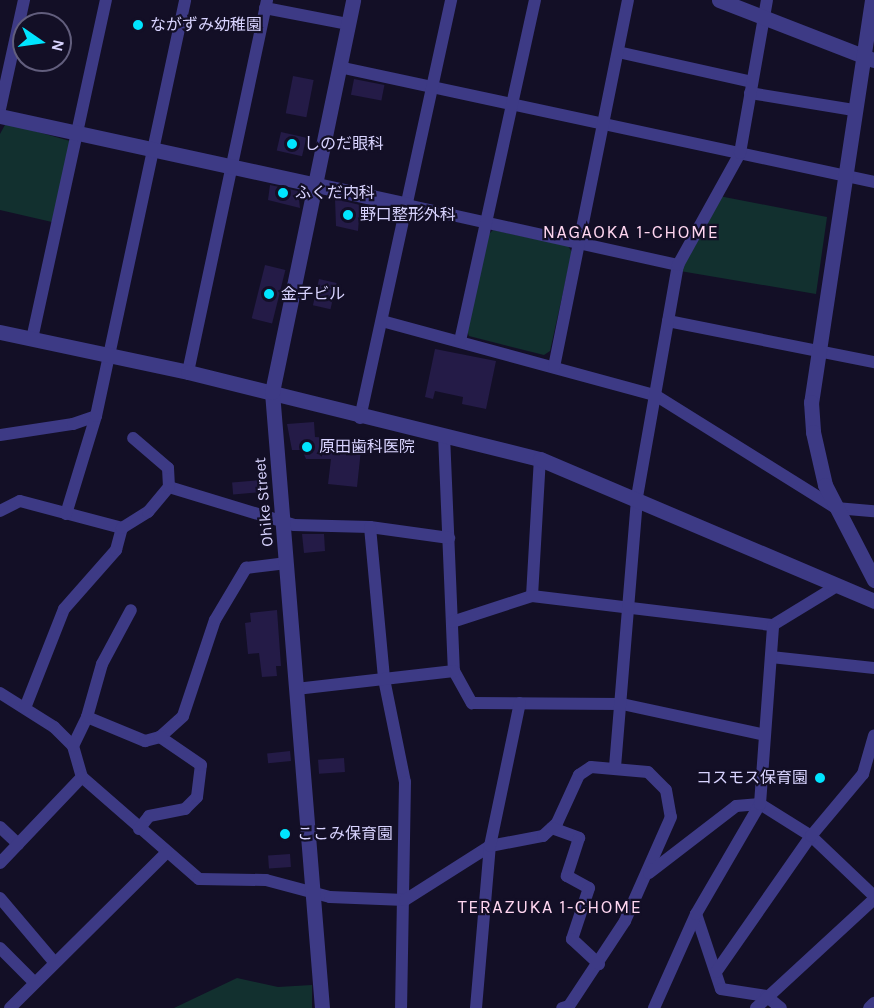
<!DOCTYPE html>
<meta charset="utf-8">
<style>
body{margin:0}
#map{position:relative;width:874px;height:1008px;overflow:hidden;background:#130f26;font-family:Karla,"Noto Sans JP",sans-serif}
div>[style]{position:absolute}
[style*='--x']{left:calc(var(--x)*1px);top:calc(var(--y)*1px);width:calc(var(--w)*1px);rotate:calc(var(--a)*1deg)}
.green>*{inset:0;background:#12302f}
.building>*{inset:0;background:#241b47;transform-origin:0 0}
.minor>*{height:12px;margin:-6px;padding:0 6px;transform-origin:6px;border-radius:6px;background:#3d3a85}
.tertiary>*{height:15px;margin:-7.5px;padding:0 7.5px;transform-origin:7.5px;border-radius:7.5px;background:#3d3a85}
.dots>*{width:16px;height:16px;translate:-50% -50%;box-sizing:border-box;border:3px solid #130f26;border-radius:50%}
span{translate:-50% -50%;white-space:nowrap;text-align:center;line-height:1.15;-webkit-text-stroke:4.5px #130f26;paint-order:stroke}
.poi-label{font-size:16px;color:#d9d4ff}
.left{translate:0 -50%;text-align:left}
.right{translate:-100% -50%;text-align:right}
.street-label{font-size:16px;color:#d9d4ff}
.neighbourhood-label{font-size:18px;color:#ffd6f0;letter-spacing:1.5px}
.north{position:absolute;left:12px;top:12px;width:60px;height:60px;box-sizing:border-box;background:#130f26;border:2px solid #625e7d;border-radius:50%;rotate:103deg;font-size:16px;font-weight:700;line-height:24px;text-align:center;color:#d9d4ff}
.north::after{content:'';display:block;margin:auto;width:21px;height:27px;background:#00e5ff;clip-path:polygon(50% 0,100% 100%,50% 72%,0 100%)}
</style>
<div id="map">
<div class="green">
<div style="clip-path:polygon(6px 123px,70px 141px,52px 222px,0 210px,0 134px)"></div>
<div style="clip-path:polygon(719px 196px,827px 217px,816px 294px,680px 271px)"></div>
<div style="clip-path:polygon(493px 230px,568px 246px,572px 252px,550px 351px,544px 355px,469px 336px,466px 328px,487px 236px)"></div>
<div style="clip-path:polygon(237px 978px,278px 987px,312px 985px,312px 1008px,174px 1008px)"></div>
</div>
<div class="building">
<div style="left:293px;top:76px;width:21px;height:38px;rotate:11deg"></div>
<div style="left:354px;top:79px;width:31px;height:16px;rotate:11deg"></div>
<div style="left:281px;top:132px;width:26px;height:19px;rotate:13deg"></div>
<div style="clip-path:polygon(270px 185px,298px 191px,300px 208px,268px 200px)"></div>
<div style="clip-path:polygon(335px 199px,360px 205px,358px 231px,336px 226px)"></div>
<div style="left:265px;top:265px;width:21px;height:55px;rotate:14deg"></div>
<div style="left:319px;top:279px;width:18px;height:27px;rotate:13deg"></div>
<div style="clip-path:polygon(435px 349px,496px 361px,486px 409px,462px 404px,463px 397px,435px 391px,433px 399px,425px 397px)"></div>
<div style="clip-path:polygon(314px 422px,315px 437px,362px 440px,357px 487px,328px 484px,331px 459px,306px 459px,302px 450px,292px 450px,287px 424px)"></div>
<div style="left:261px;top:480px;width:12px;height:29px;rotate:85deg"></div>
<div style="clip-path:polygon(302px 534px,324px 534px,325px 551px,304px 553px)"></div>
<div style="clip-path:polygon(277px 610px,281px 666px,276px 666px,277px 676px,262px 677px,259px 653px,248px 654px,245px 623px,251px 622px,250px 613px)"></div>
<div style="left:290px;top:751px;width:10px;height:23px;rotate:84deg"></div>
<div style="left:344px;top:758px;width:14px;height:26px;rotate:86deg"></div>
<div style="left:290px;top:854px;width:13px;height:22px;rotate:86deg"></div>
</div>
<div class="minor">
<div style="--x:265;--y:8;--w:85;--a:10.9"></div>
<div style="--x:618;--y:52;--w:137;--a:12.6"></div>
<div style="--x:339;--y:67;--w:547;--a:12.13"></div>
<div style="--x:750;--y:93;--w:105;--a:9.3"></div>
<div style="--x:0;--y:109;--w:112;--a:-77.6"></div>
<div style="--x:407;--y:205;--w:278;--a:12.5"></div>
<div style="--x:382;--y:321;--w:283;--a:15.2"></div>
<div style="--x:655;--y:395;--w:213;--a:32"></div>
<div style="--x:836;--y:508;--w:38;--a:5"></div>
<div style="--x:668;--y:321;--w:210;--a:11.3"></div>
<div style="--x:32;--y:339;--w:347;--a:-77.7"></div>
<div style="--x:460;--y:341;--w:349;--a:-77.6"></div>
<div style="--x:554;--y:367;--w:374;--a:-78.6"></div>
<div style="--x:188;--y:372;--w:380;--a:-78"></div>
<div style="--x:360;--y:418;--w:428;--a:-77.7"></div>
<div style="--x:0;--y:435;--w:74;--a:-8.6"></div>
<div style="--x:73;--y:424;--w:24;--a:-19"></div>
<div style="--x:444;--y:435;--w:236;--a:87.6"></div>
<div style="--x:454;--y:671;--w:37;--a:61"></div>
<div style="--x:472;--y:703;--w:150;--a:0.4"></div>
<div style="--x:622;--y:704;--w:146;--a:12.2"></div>
<div style="--x:169;--y:487;--w:131;--a:16.9"></div>
<div style="--x:294;--y:525;--w:76;--a:1.5"></div>
<div style="--x:370;--y:527;--w:80;--a:7.9"></div>
<div style="--x:0;--y:511;--w:22;--a:-27"></div>
<div style="--x:20;--y:501;--w:106;--a:14.8"></div>
<div style="--x:66;--y:514;--w:102;--a:-73"></div>
<div style="--x:96;--y:416;--w:425;--a:-77.9"></div>
<div style="--x:370;--y:527;--w:153;--a:84.7"></div>
<div style="--x:384;--y:679;--w:105;--a:78.5"></div>
<div style="--x:405;--y:782;--w:226;--a:91"></div>
<div style="--x:532;--y:596;--w:137;--a:-86.7"></div>
<div style="--x:452;--y:622;--w:84;--a:-18"></div>
<div style="--x:532;--y:596;--w:243;--a:6.9"></div>
<div style="--x:773;--y:625;--w:75;--a:-31.4"></div>
<div style="--x:771;--y:657;--w:104;--a:6.1"></div>
<div style="--x:296;--y:689;--w:159;--a:-6.5"></div>
<div style="--x:0;--y:693;--w:64;--a:32.2"></div>
<div style="--x:54;--y:727;--w:27;--a:45"></div>
<div style="--x:73;--y:746;--w:32;--a:74"></div>
<div style="--x:82;--y:777;--w:155;--a:41.1"></div>
<div style="--x:199;--y:879;--w:67;--a:0.9"></div>
<div style="--x:266;--y:880;--w:66;--a:14.9"></div>
<div style="--x:330;--y:897;--w:75;--a:2.3"></div>
<div style="--x:405;--y:900;--w:101;--a:-32.4"></div>
<div style="--x:490;--y:846;--w:54;--a:-10.7"></div>
<div style="--x:543;--y:836;--w:19;--a:-43"></div>
<div style="--x:557;--y:823;--w:53;--a:-65.4"></div>
<div style="--x:579;--y:775;--w:14;--a:-34"></div>
<div style="--x:591;--y:767;--w:57;--a:5"></div>
<div style="--x:648;--y:772;--w:25;--a:45"></div>
<div style="--x:666;--y:790;--w:27;--a:80"></div>
<div style="--x:671;--y:817;--w:114;--a:113.9"></div>
<div style="--x:625;--y:921;--w:102;--a:123.4"></div>
<div style="--x:569;--y:1006;--w:7;--a:164"></div>
<div style="--x:25;--y:708;--w:106;--a:-68.5"></div>
<div style="--x:64;--y:609;--w:79;--a:-48.6"></div>
<div style="--x:116;--y:550;--w:23;--a:-75"></div>
<div style="--x:122;--y:528;--w:31;--a:-32"></div>
<div style="--x:148;--y:512;--w:33;--a:-50"></div>
<div style="--x:169;--y:487;--w:19;--a:-93"></div>
<div style="--x:168;--y:468;--w:46;--a:-139.4"></div>
<div style="--x:87;--y:717;--w:63;--a:22.5"></div>
<div style="--x:145;--y:741;--w:16;--a:-15"></div>
<div style="--x:160;--y:737;--w:31;--a:-42"></div>
<div style="--x:183;--y:716;--w:101;--a:-71.6"></div>
<div style="--x:215;--y:620;--w:61;--a:-59.2"></div>
<div style="--x:246;--y:568;--w:41;--a:-7"></div>
<div style="--x:73;--y:746;--w:32;--a:-64"></div>
<div style="--x:87;--y:717;--w:55;--a:-74.2"></div>
<div style="--x:102;--y:664;--w:61;--a:-61.8"></div>
<div style="--x:615;--y:767;--w:271;--a:-85.3"></div>
<div style="--x:637;--y:497;--w:236;--a:-80"></div>
<div style="--x:678;--y:265;--w:128;--a:-61"></div>
<div style="--x:740;--y:153;--w:155;--a:-80"></div>
<div style="--x:0;--y:827;--w:25;--a:43"></div>
<div style="--x:552;--y:828;--w:29;--a:20"></div>
<div style="--x:579;--y:838;--w:40;--a:108"></div>
<div style="--x:567;--y:876;--w:25;--a:29"></div>
<div style="--x:589;--y:888;--w:54;--a:108.4"></div>
<div style="--x:572;--y:939;--w:37;--a:43"></div>
<div style="--x:139;--y:829;--w:16;--a:-52"></div>
<div style="--x:149;--y:816;--w:37;--a:-11"></div>
<div style="--x:185;--y:809;--w:17;--a:-45"></div>
<div style="--x:197;--y:797;--w:32;--a:-83"></div>
<div style="--x:201;--y:765;--w:50;--a:-145.7"></div>
<div style="--x:0;--y:863;--w:119;--a:-46.4"></div>
<div style="--x:649;--y:873;--w:110;--a:-37.6"></div>
<div style="--x:736;--y:806;--w:24;--a:-5"></div>
<div style="--x:760;--y:804;--w:60;--a:32.1"></div>
<div style="--x:811;--y:836;--w:87;--a:43.6"></div>
<div style="--x:0;--y:898;--w:85;--a:49.8"></div>
<div style="--x:696;--y:914;--w:79;--a:71.6"></div>
<div style="--x:721;--y:989;--w:46;--a:8.8"></div>
<div style="--x:766;--y:996;--w:19;--a:39"></div>
<div style="--x:0;--y:948;--w:49;--a:45"></div>
<div style="--x:716;--y:972;--w:166;--a:-55.1"></div>
<div style="--x:811;--y:836;--w:81;--a:-50"></div>
<div style="--x:863;--y:774;--w:40;--a:-74"></div>
<div style="--x:10;--y:1008;--w:220;--a:-44.8"></div>
<div style="--x:476;--y:1008;--w:163;--a:-85.1"></div>
<div style="--x:490;--y:846;--w:146;--a:-78.2"></div>
<div style="--x:654;--y:1008;--w:103;--a:-65.9"></div>
<div style="--x:696;--y:914;--w:127;--a:-59.8"></div>
<div style="--x:760;--y:804;--w:179;--a:-85.8"></div>
<div style="--x:756;--y:1008;--w:161;--a:-42.7"></div>
</div>
<div class="tertiary">
<div style="--x:719;--y:0;--w:166;--a:21.2"></div>
<div style="--x:872;--y:0;--w:407;--a:98.6"></div>
<div style="--x:811;--y:402;--w:30;--a:86"></div>
<div style="--x:813;--y:432;--w:54;--a:77.2"></div>
<div style="--x:825;--y:485;--w:107;--a:62.7"></div>
<div style="--x:0;--y:116;--w:417;--a:12.3"></div>
<div style="--x:0;--y:332;--w:192;--a:12"></div>
<div style="--x:188;--y:372;--w:363;--a:13.9"></div>
<div style="--x:540;--y:459;--w:363;--a:23"></div>
<div style="--x:322;--y:1008;--w:618;--a:-94.64"></div>
<div style="--x:272;--y:392;--w:400;--a:-78.3"></div>
<div style="--x:870;--y:1008;--w:6;--a:-45"></div>
</div>
<div class="dots">
<div style="left:138px;top:25px;background:#00e5ff"></div>
<div style="left:292px;top:144px;background:#00e5ff"></div>
<div style="left:283px;top:193px;background:#00e5ff"></div>
<div style="left:348px;top:215px;background:#00e5ff"></div>
<div style="left:269px;top:294px;background:#00e5ff"></div>
<div style="left:307px;top:447px;background:#00e5ff"></div>
<div style="left:820px;top:778px;background:#00e5ff"></div>
<div style="left:285px;top:834px;background:#00e5ff"></div>
</div>
<div class="poi-label">
<span class="left" style="left:150px;top:25px">ながずみ幼稚園</span>
<span class="left" style="left:304px;top:144px">しのだ眼科</span>
<span class="left" style="left:295px;top:193px">ふくだ内科</span>
<span class="left" style="left:360px;top:215px">野口整形外科</span>
<span class="left" style="left:281px;top:294px">金子ビル</span>
<span class="left" style="left:319px;top:447px">原田歯科医院</span>
<span class="right" style="left:808px;top:778px">コスモス保育園</span>
<span class="left" style="left:297px;top:834px">ここみ保育園</span>
</div>
<div class="street-label">
<span style="left:264px;top:502px;rotate:-95deg">Ohike Street</span>
</div>
<div class="neighbourhood-label">
<span style="left:631px;top:232px">NAGAOKA 1-CHOME</span>
<span style="left:550px;top:907px">TERAZUKA 1-CHOME</span>
</div>
<div class="north">N</div>
</div>
